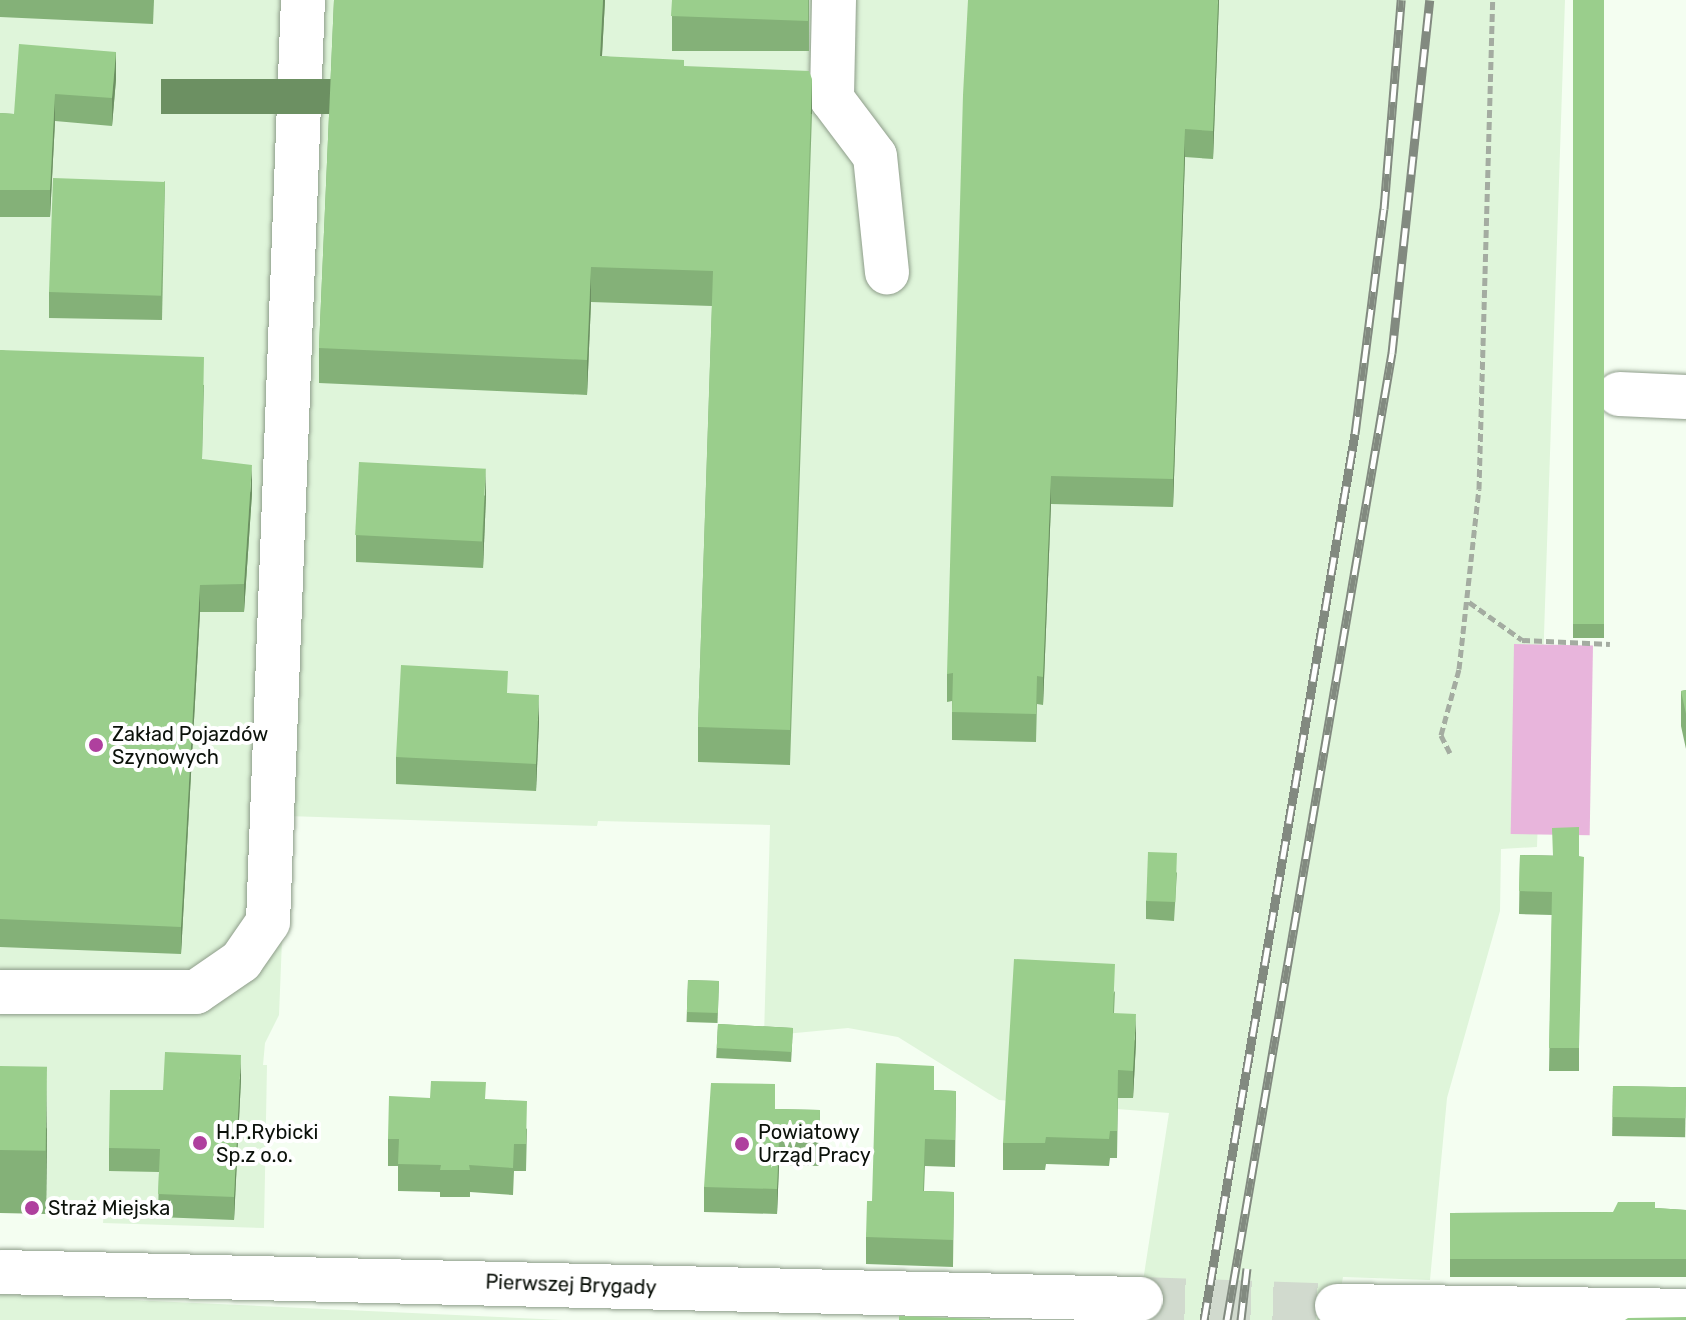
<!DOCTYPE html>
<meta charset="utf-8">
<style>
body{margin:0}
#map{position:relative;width:1686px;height:1320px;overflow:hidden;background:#f4fef1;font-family:Rubik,sans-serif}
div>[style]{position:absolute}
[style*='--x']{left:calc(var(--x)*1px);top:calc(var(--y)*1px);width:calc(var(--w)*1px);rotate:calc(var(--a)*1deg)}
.built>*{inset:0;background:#dff5da}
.green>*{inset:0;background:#e8b5dc;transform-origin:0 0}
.minor-tunnel>*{height:44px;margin-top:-22px;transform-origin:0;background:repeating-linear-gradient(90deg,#d1dace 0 44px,transparent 0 66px)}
.path>*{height:5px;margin-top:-2.5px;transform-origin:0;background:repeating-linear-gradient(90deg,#a4aca1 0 8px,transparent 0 12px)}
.roads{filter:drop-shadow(0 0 2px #8e9d8a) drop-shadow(0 0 2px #8e9d8a)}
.minor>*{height:44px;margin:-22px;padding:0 22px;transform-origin:22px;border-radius:22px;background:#fff}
.rail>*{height:9px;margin-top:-4.5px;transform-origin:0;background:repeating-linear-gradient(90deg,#fff 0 18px,#828a80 0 36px);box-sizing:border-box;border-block:2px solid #828a80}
.wall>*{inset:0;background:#84b178;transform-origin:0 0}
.shaded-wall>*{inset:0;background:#6c9062;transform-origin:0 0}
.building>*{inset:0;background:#9ace8c;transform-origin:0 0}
.dots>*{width:22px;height:22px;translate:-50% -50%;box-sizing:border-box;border:4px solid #fff;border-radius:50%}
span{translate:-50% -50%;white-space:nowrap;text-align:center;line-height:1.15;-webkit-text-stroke:8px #fff;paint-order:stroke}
.poi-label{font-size:20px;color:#0b110a}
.left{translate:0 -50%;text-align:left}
.street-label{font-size:20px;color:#0b110a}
</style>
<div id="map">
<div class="built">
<div style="clip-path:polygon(0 0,1565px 0,1537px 847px,1501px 849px,1500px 911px,1447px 1098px,1430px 1280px,1343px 1277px,1335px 1320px,1137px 1320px,1169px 1113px,999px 1100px,898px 1037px,848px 1028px,764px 1036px,770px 825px,598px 821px,597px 826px,287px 816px,279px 1015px,265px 1043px,263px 1065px,267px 1065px,264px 1228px,103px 1223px,104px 1210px,0 1213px)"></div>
<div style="clip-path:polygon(0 1294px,563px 1320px,0 1320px)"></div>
</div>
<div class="green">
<div style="left:1514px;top:644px;width:79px;height:190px;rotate:1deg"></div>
</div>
<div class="minor-tunnel">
<div style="--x:1141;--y:1299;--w:196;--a:2"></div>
</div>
<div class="path">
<div style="--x:1469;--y:602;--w:65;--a:35.6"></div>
<div style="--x:1522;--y:640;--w:88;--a:2.6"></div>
<div style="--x:1450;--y:753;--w:20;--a:-117"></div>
<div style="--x:1441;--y:735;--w:68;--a:-74.7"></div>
<div style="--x:1459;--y:669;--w:181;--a:-83.7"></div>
<div style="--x:1479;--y:489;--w:489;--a:-88.4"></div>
</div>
<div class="roads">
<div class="minor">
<div style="--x:834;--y:0;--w:99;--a:91.2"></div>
<div style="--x:832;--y:99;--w:71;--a:53"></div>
<div style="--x:875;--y:156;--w:117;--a:84.1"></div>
<div style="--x:1619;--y:394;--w:67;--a:2.6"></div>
<div style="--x:0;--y:992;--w:196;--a:0"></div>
<div style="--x:196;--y:992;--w:55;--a:-34.6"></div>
<div style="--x:241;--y:961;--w:47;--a:-55.3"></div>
<div style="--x:268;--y:922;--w:923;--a:-87.83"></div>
<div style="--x:0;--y:1272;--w:1141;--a:1.36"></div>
<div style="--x:1337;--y:1306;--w:349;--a:0.8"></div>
</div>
</div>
<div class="rail">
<div style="--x:1204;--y:1320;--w:899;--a:-80.33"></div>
<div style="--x:1355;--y:434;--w:227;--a:-82.7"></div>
<div style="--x:1384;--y:209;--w:210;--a:-85.3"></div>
<div style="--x:1227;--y:1320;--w:981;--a:-80.32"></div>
<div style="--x:1392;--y:353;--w:355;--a:-83.9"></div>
<div style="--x:1241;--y:1320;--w:52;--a:-83.4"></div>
</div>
<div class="wall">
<div style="clip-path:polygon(0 0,154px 0,153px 24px,0 17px)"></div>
<div style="clip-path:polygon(334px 0,605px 0,602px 56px,684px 66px,812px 114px,790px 765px,698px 762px,698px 727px,712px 306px,591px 302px,587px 395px,319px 383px,319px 348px)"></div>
<div style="left:672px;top:0;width:137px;height:51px"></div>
<div style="clip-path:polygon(1219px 0,1213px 159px,1185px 157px,1173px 507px,1051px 504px,1043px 705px,1037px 704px,1036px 742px,952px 740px,952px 701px,947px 702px,947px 674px)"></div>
<div style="left:1573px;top:0;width:31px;height:638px"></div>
<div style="clip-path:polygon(116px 52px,116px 79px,112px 126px,55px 121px,50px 217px,0 217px,0 113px,14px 114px)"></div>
<div style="clip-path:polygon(165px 181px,162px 320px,49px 318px,49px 292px)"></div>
<div style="clip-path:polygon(0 350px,204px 385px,202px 459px,252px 493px,244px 612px,200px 612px,181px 954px,0 947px)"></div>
<div style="clip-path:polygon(486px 495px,483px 568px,356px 562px,356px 535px)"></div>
<div style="clip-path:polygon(1686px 690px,1686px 749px,1681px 726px,1681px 691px)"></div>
<div style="clip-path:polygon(508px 693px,539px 722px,536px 791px,396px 784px,396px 757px)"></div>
<div style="clip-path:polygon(1520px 855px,1579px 856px,1579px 1071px,1549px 1071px,1552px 915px,1519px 914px)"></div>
<div style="clip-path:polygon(1177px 872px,1174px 921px,1146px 919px,1146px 901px)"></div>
<div style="left:688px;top:980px;width:31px;height:42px;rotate:2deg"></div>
<div style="clip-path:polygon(1115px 991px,1114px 1013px,1136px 1042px,1133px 1098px,1118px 1098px,1117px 1158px,1110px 1158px,1109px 1166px,1046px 1164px,1045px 1170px,1003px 1170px,1003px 1143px)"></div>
<div style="left:718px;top:1024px;width:75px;height:34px;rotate:3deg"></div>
<div style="clip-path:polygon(0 1066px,47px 1129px,46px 1214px,0 1213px)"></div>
<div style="clip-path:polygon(241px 1079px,234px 1220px,158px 1217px,159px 1172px,109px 1171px,109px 1148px,163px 1090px)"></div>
<div style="left:1613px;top:1086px;width:73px;height:50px;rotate:1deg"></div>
<div style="clip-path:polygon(934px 1090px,956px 1091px,955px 1167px,925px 1166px,924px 1191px,954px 1192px,953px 1267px,866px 1264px,866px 1237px,872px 1201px)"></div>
<div style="clip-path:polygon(486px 1099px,527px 1129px,526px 1171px,514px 1171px,513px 1195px,470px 1192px,470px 1197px,440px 1197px,440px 1192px,398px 1191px,398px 1166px,388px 1166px,388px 1139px)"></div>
<div style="clip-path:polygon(775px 1109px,820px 1110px,819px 1166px,779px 1165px,777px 1214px,704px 1212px,704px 1187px)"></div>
<div style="clip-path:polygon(1655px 1208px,1686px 1210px,1686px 1277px,1450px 1277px,1450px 1213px,1613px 1212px)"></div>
</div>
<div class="shaded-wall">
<div style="clip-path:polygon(603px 0,605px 0,600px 91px,600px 56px)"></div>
<div style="clip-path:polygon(1218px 0,1219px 0,1213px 159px,1213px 131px)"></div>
<div style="clip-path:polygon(116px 52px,116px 79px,112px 126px,112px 98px)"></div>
<div style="left:812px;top:79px;width:35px;height:651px;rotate:90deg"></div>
<div style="clip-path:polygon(55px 94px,55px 121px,50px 217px,50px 190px)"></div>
<div style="clip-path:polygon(1185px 129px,1185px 157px,1173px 507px,1173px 479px)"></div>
<div style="clip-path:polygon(591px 267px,591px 302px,587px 395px,587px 360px)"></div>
<div style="clip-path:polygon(252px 465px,252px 493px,244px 612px,244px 584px)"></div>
<div style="clip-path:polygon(486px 468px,486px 495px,483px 568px,483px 541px)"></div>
<div style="clip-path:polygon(1051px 476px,1051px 504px,1043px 705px,1043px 677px)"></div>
<div style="clip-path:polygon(200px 585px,200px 612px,181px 954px,181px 927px)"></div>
<div style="clip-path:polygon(539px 695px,539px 722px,536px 791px,536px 764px)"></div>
<div style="clip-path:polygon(1136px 1014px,1136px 1042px,1133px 1098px,1133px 1071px)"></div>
<div style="clip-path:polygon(241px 1055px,241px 1079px,234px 1220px,234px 1197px)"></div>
<div style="clip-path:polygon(47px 1067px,47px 1129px,46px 1214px,46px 1151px)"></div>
<div style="clip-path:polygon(779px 1140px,779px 1165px,777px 1214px,777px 1189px)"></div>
</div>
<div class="building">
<div style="clip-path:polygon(334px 0,603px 0,600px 56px,684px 60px,684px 66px,809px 71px,812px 79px,790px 730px,698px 727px,713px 271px,591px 267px,587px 360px,319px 348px)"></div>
<div style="clip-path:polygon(672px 0,808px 0,808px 21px,671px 16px)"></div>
<div style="clip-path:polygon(968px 0,1218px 0,1213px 131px,1185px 129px,1173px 479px,1051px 476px,1043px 677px,1037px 676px,1036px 714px,952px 712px,953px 673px,947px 674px,963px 95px)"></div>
<div style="left:1573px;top:0;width:31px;height:624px"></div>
<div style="clip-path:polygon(19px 44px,116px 52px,112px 98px,55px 94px,50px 190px,0 190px,0 113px,14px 114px)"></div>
<div style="left:53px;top:178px;width:112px;height:114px;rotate:2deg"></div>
<div style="clip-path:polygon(0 350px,204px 357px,202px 459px,252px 465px,244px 584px,200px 585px,181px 927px,0 919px)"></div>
<div style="left:359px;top:462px;width:127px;height:73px;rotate:3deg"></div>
<div style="clip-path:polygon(401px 665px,508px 671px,507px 693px,539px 695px,536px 764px,396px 757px)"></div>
<div style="clip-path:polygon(1686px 690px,1686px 714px,1681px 691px)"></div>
<div style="clip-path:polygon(1579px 827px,1579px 856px,1584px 857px,1579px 1048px,1549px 1048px,1552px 892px,1519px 891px,1520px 855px,1553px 856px,1552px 828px)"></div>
<div style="left:1148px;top:852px;width:29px;height:49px;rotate:2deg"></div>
<div style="clip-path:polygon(1014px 959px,1115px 964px,1113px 1013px,1136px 1014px,1133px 1071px,1118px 1070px,1117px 1131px,1110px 1131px,1109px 1139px,1046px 1137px,1045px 1143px,1003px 1143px)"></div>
<div style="left:688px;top:980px;width:31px;height:32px;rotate:2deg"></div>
<div style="left:718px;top:1024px;width:75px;height:24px;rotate:3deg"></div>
<div style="clip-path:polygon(165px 1052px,241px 1055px,234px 1197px,158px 1194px,160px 1149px,109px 1148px,110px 1090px,163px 1090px)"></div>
<div style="clip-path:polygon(876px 1063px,934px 1066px,934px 1090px,956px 1091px,955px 1140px,925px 1139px,923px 1191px,954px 1192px,953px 1240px,866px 1237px,867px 1201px,872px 1201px)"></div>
<div style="left:0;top:1066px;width:47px;height:84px;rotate:1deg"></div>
<div style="clip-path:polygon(431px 1081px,486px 1082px,485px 1099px,527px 1101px,526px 1144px,514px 1144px,513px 1168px,469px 1165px,470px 1170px,440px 1170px,441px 1165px,398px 1164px,399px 1139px,388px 1139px,389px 1096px,430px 1098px)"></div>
<div style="clip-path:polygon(711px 1083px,775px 1084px,775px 1109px,820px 1110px,819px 1140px,779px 1140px,777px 1189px,704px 1187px)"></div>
<div style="left:1613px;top:1086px;width:73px;height:31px;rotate:1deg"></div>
<div style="clip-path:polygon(1618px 1202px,1655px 1202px,1655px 1208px,1686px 1210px,1686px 1259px,1450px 1259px,1450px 1213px,1613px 1212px)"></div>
<div style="clip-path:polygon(899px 1316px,1006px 1320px,899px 1320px)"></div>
<div style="clip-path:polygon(1686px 1317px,1686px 1320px,1625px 1320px,1628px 1318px)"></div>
</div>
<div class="dots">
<div style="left:96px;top:745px;background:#af409e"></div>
<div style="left:200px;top:1143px;background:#af409e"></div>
<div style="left:742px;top:1144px;background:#af409e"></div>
<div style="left:32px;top:1208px;background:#af409e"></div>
</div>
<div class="poi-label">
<span class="left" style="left:112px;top:746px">Zakład Pojazdów<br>Szynowych</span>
<span class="left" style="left:216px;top:1144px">H.P.Rybicki<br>Sp.z o.o.</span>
<span class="left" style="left:758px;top:1144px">Powiatowy<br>Urząd Pracy</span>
<span class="left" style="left:48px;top:1208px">Straż Miejska</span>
</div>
<div class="street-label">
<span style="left:571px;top:1285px;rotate:2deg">Pierwszej Brygady</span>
</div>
</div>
